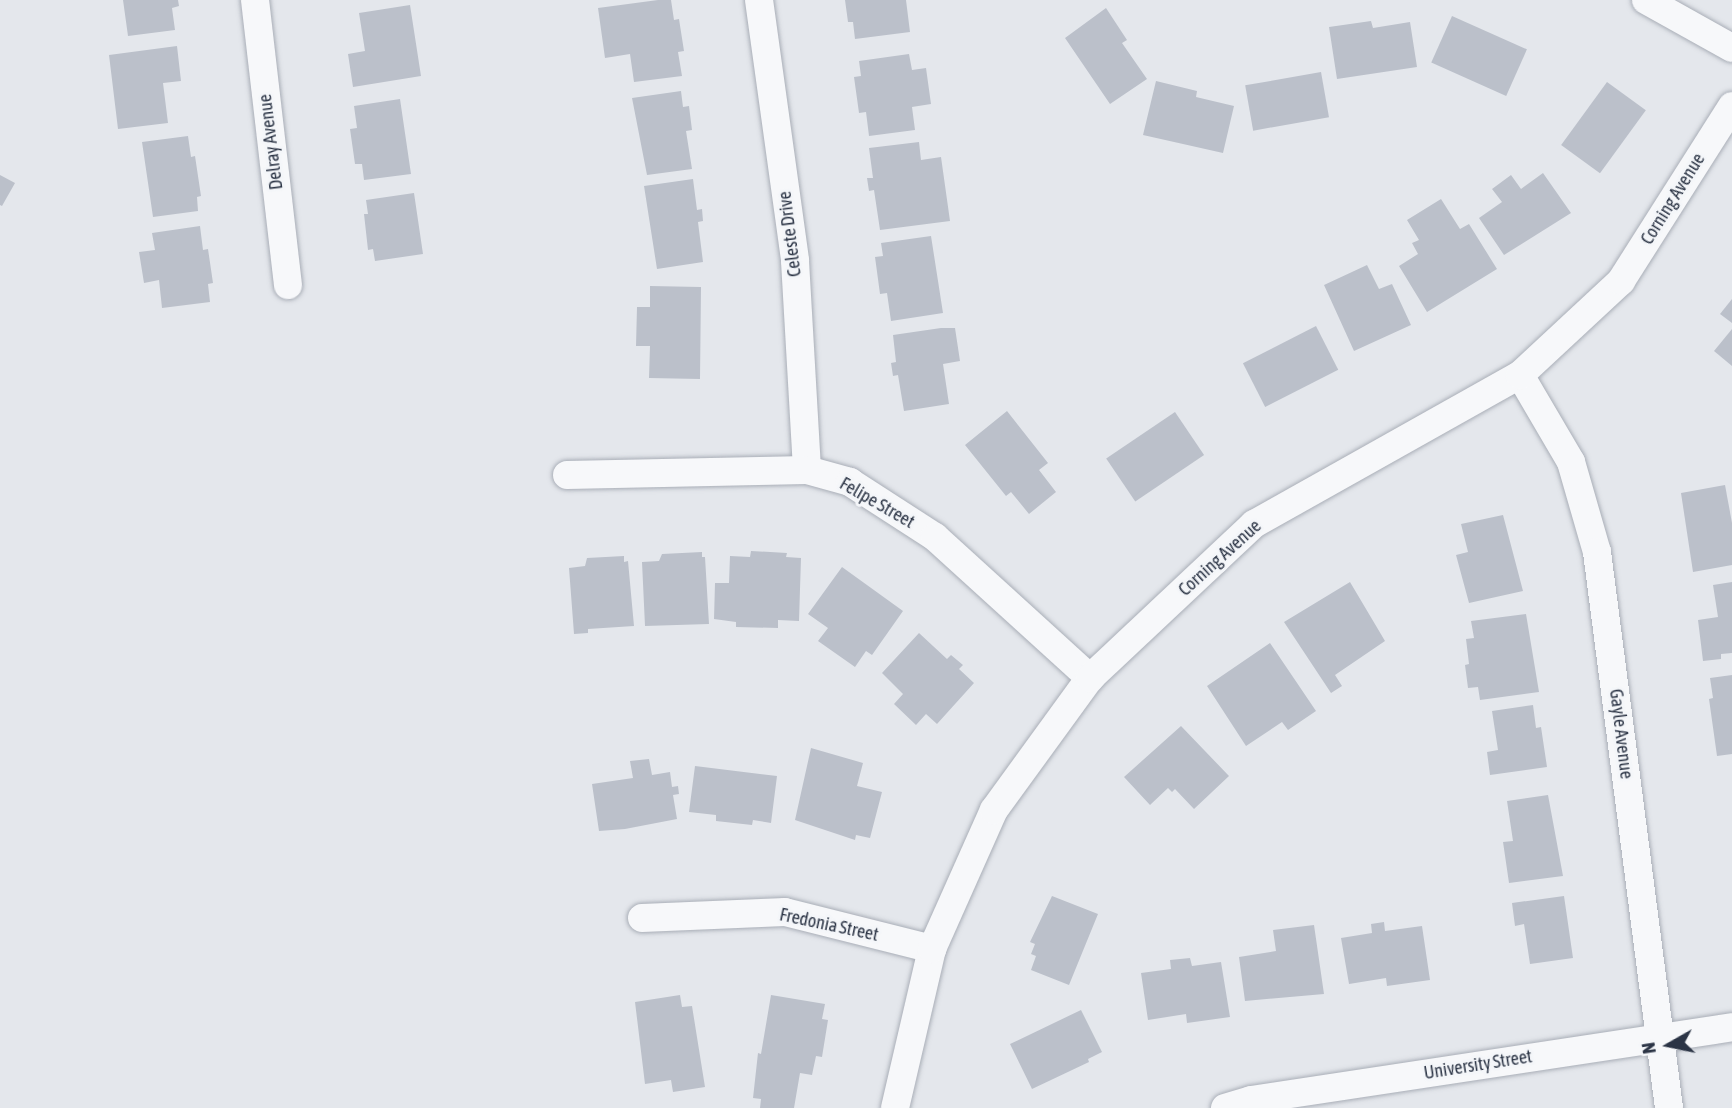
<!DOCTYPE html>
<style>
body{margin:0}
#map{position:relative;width:1732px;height:1108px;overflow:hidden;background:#e4e7ec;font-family:"Asap Condensed",sans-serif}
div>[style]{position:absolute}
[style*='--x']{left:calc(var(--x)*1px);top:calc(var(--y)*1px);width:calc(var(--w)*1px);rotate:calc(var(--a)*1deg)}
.building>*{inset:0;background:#bbc0ca;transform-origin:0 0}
.roads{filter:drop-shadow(0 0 2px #a9aeb7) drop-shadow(0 0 2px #a9aeb7)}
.minor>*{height:28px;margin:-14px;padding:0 14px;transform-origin:14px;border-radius:14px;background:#f7f8fa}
span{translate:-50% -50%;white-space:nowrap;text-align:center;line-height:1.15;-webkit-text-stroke:6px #f4f6f9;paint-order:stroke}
.street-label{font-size:18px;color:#2b3445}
.north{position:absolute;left:1634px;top:1010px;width:70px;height:70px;-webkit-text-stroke:5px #f4f6f9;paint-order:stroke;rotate:261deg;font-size:19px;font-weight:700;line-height:28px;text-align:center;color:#2b3445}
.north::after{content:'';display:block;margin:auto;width:24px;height:32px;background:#2b3445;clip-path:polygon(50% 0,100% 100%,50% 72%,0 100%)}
</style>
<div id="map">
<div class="building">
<div style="clip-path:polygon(123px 0,178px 0,179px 6px,172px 8px,175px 30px,128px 36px)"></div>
<div style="clip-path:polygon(658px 0,671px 0,674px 20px,679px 19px,684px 51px,678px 52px,682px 76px,634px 82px,630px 54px,605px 58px,598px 8px)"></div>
<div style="clip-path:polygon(845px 0,906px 0,910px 32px,855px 39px,853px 22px,848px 22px)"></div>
<div style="clip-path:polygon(410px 5px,421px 76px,353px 87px,348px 54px,365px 51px,359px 13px)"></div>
<div style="clip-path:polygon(1106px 8px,1127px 40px,1122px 43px,1147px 79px,1110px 104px,1065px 38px)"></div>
<div style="left:1452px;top:16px;width:82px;height:51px;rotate:24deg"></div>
<div style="clip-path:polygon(1371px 21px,1373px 28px,1410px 22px,1417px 67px,1337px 79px,1329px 27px)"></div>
<div style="clip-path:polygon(177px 46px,181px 81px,163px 83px,168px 123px,118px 129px,109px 55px)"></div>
<div style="clip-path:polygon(909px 54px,912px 70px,926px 68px,931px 104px,912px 107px,915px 130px,869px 136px,866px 112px,859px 113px,854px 77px,861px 76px,859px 61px)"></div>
<div style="left:1321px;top:72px;width:46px;height:77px;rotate:80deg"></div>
<div style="clip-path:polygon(1156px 81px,1197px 91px,1196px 97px,1234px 106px,1223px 153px,1143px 135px)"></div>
<div style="left:1607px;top:82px;width:48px;height:78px;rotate:36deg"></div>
<div style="clip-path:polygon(681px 91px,683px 107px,689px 106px,692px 130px,686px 131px,692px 169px,647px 175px,632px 98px)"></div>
<div style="clip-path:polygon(400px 99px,411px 174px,364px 180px,362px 164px,355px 164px,350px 129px,357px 128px,354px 106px)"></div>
<div style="clip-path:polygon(188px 136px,191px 157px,195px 156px,201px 196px,197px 197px,198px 211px,153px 217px,142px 142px)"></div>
<div style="clip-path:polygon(919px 142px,921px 160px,941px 157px,950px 221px,880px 230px,874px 190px,869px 191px,867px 178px,873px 178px,869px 148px)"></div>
<div style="clip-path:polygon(1543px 173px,1571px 213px,1504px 255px,1479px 218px,1502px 202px,1492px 189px,1511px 175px,1521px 189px)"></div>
<div style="clip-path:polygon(0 175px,15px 183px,2px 206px,0 205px)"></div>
<div style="clip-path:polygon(693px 179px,697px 210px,702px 209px,703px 221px,698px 222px,703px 262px,657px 269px,644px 186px)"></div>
<div style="clip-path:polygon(414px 193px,423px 254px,375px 261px,373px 249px,368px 250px,364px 214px,368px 214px,366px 200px)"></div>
<div style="clip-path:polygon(1441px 199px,1460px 229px,1469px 224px,1497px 269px,1427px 312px,1399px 266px,1418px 254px,1412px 243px,1419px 240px,1407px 220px)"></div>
<div style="clip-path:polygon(200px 226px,203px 250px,208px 249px,213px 283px,208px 284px,210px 302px,162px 308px,159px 280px,144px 283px,139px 252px,155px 250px,152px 233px)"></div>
<div style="clip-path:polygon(931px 236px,943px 313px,891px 321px,887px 293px,880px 294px,875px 257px,883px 256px,881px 243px)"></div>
<div style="clip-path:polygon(1367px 265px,1379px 289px,1392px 284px,1411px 325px,1354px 351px,1324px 285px)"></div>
<div style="clip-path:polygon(650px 286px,701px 287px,700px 379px,649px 378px,650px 346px,636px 346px,637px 307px,650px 307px)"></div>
<div style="clip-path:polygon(1732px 299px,1732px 323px,1720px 314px)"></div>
<div style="left:1316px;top:326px;width:49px;height:82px;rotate:63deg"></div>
<div style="clip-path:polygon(941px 328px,955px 328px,960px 361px,943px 364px,949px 404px,904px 411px,898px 375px,893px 376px,891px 363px,896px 362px,893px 335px)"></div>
<div style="clip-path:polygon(1732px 329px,1732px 366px,1714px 351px)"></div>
<div style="clip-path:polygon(1007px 411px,1048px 463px,1039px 470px,1056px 492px,1029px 514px,1011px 492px,1006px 496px,965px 445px)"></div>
<div style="left:1175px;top:412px;width:52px;height:83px;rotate:56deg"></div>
<div style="clip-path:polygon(1725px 485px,1732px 523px,1732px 565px,1693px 572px,1681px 493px)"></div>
<div style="clip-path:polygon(1503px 515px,1523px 591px,1469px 603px,1456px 555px,1468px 552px,1461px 524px)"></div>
<div style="clip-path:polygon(751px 551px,787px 553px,786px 557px,801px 558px,799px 621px,778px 620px,778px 628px,736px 627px,736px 622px,714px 619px,715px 583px,729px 583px,730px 556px,750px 557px)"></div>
<div style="clip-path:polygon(702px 552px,702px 557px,705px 557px,709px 624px,645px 626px,642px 562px,659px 561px,662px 554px)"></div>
<div style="clip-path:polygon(624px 556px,624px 562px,628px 561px,634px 626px,588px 629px,588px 633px,574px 634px,569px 568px,585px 566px,587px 558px)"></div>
<div style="clip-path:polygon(842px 567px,903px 611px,872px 655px,866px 651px,855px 667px,818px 641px,828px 628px,808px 614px)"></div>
<div style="clip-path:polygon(1350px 582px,1385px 641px,1335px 675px,1342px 686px,1331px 693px,1284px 622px)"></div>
<div style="clip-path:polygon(1732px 582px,1732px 653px,1721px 654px,1721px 659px,1703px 661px,1698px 620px,1718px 617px,1713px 585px)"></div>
<div style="clip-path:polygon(1526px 614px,1539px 692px,1480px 700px,1478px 687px,1468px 688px,1465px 665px,1469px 664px,1466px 639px,1474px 638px,1471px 621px)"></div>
<div style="clip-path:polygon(919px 633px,947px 659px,951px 655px,963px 665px,959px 669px,974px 683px,937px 724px,926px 714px,916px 725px,894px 704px,903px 694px,882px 673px)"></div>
<div style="clip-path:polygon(1270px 643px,1316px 711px,1288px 730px,1282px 722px,1246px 746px,1207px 686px)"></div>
<div style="clip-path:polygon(1732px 675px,1732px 754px,1717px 756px,1709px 699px,1713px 698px,1710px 678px)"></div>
<div style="clip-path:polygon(1533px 705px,1536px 728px,1541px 727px,1547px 767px,1490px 775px,1487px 752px,1498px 750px,1492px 711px)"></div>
<div style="clip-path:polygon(1181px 726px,1229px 776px,1194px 809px,1175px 789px,1172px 792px,1168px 788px,1150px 805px,1124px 777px)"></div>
<div style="clip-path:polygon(811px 748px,863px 763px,857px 786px,882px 792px,870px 838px,856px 835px,855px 840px,795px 820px)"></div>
<div style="clip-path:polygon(649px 759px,652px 775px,670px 772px,672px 787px,678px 786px,679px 794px,673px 795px,677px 819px,625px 829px,599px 831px,592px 784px,633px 778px,630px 761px)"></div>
<div style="clip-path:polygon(695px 766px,777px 776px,771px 823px,753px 820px,752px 825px,716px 821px,716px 815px,689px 812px)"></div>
<div style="clip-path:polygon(1548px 795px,1563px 876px,1509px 883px,1503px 842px,1513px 841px,1507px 801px)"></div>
<div style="clip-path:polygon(1052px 896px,1098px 914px,1069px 985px,1031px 970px,1036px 956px,1031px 954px,1035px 944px,1030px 942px)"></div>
<div style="clip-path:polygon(1564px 896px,1573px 958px,1530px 964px,1524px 924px,1515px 926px,1512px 903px)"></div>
<div style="clip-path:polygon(1384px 922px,1385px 931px,1422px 926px,1430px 980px,1387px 986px,1386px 978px,1349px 984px,1341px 938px,1372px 933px,1371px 924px)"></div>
<div style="clip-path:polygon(1314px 925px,1324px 994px,1245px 1001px,1239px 957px,1276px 951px,1273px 930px)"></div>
<div style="clip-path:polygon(1190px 958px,1192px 966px,1221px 962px,1230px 1017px,1187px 1023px,1186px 1014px,1148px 1020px,1141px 973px,1171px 969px,1170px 960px)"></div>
<div style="clip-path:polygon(680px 995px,682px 1007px,692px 1006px,705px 1087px,673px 1092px,671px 1080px,645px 1084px,635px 1002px)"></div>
<div style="clip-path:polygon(771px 995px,825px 1004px,822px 1019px,828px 1020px,822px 1057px,816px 1056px,812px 1075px,800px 1073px,794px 1108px,760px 1108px,761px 1099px,753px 1098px,758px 1053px,761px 1054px)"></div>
<div style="clip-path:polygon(1081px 1010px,1102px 1052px,1088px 1059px,1089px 1062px,1032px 1089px,1010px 1044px)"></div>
</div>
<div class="roads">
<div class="minor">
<div style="--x:255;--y:0;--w:287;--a:83.4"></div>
<div style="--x:759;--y:0;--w:263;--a:82.1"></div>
<div style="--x:795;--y:261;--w:209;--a:86.7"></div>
<div style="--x:1646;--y:0;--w:98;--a:29.2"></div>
<div style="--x:1520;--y:375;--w:101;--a:59.6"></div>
<div style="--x:1571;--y:462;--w:94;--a:73.9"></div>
<div style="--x:1597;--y:552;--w:561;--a:82.62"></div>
<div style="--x:567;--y:475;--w:240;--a:-1.2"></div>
<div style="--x:807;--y:470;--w:45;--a:15.6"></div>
<div style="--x:850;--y:482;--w:101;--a:32.9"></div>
<div style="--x:935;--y:537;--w:210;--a:42.3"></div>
<div style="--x:642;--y:918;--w:143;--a:-2.4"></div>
<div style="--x:785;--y:912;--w:152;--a:14.1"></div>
<div style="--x:895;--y:1108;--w:163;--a:-76.9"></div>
<div style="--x:932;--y:949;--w:152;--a:-66"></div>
<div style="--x:994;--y:810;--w:163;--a:-54"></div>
<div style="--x:1090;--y:678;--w:225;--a:-43.2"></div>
<div style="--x:1254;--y:524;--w:305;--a:-29.3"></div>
<div style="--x:1520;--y:375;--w:138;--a:-42.9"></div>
<div style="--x:1621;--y:281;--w:207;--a:-57.6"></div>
<div style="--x:1225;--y:1108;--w:27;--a:-17"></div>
<div style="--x:1251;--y:1100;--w:487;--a:-8.6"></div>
</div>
</div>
<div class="street-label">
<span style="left:271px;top:142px;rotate:-97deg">Delray Avenue</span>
<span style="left:1673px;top:199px;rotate:-58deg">Corning Avenue</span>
<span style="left:790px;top:234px;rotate:-97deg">Celeste Drive</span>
<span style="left:877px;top:503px;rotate:30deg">Felipe Street</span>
<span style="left:1220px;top:558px;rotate:-42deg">Corning Avenue</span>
<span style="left:1621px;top:734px;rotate:83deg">Gayle Avenue</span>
<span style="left:829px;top:925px;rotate:12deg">Fredonia Street</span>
<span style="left:1478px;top:1065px;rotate:-9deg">University Street</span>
</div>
<div class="north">N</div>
</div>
